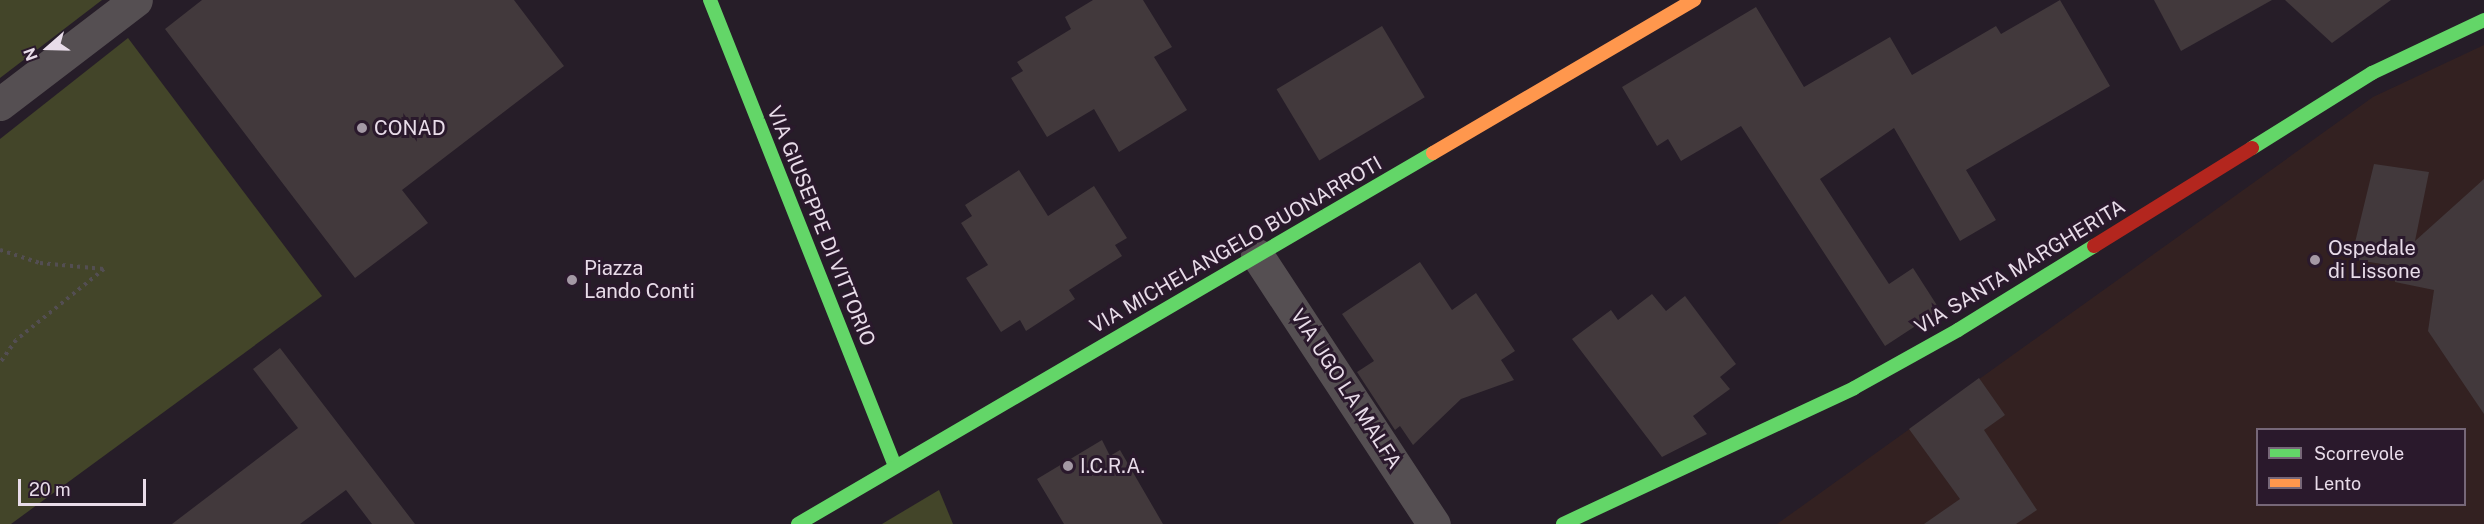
<!DOCTYPE html>
<style>
body{margin:0}
#map{position:relative;width:2484px;height:524px;overflow:hidden;background:#261d28;font-family:"Public Sans",sans-serif}
div>[style]{position:absolute}
[style*='--x']{left:calc(var(--x)*1px);top:calc(var(--y)*1px);width:calc(var(--w)*1px);rotate:calc(var(--a)*1deg)}
.medical>*{inset:0;background:#332121}
.green>*{inset:0;background:#434529}
.building>*{inset:0;background:#42393c;transform-origin:0 0}
.path>*{height:4px;margin-top:-2px;transform-origin:0;background:repeating-linear-gradient(90deg,#534e52 0 3px,transparent 0 7.5px)}
.street>*{height:33px;margin:-16.5px;padding:0 16.5px;transform-origin:16.5px;border-radius:16.5px;background:#554f52}
.fast>*{height:14px;margin:-7px;padding:0 7px;transform-origin:7px;border-radius:7px;background:#63d668}
.slow>*{height:14px;margin:-7px;padding:0 7px;transform-origin:7px;border-radius:7px;background:#ff974d}
.jam>*{height:14px;margin:-7px;padding:0 7px;transform-origin:7px;border-radius:7px;background:#b3261e}
.dots>*{width:16px;height:16px;translate:-50% -50%;box-sizing:border-box;border:3px solid #2a192c;border-radius:50%}
span{translate:-50% -50%;white-space:nowrap;text-align:center;line-height:1.15;-webkit-text-stroke:6px #2a192c;paint-order:stroke}
.poi-label{font-size:20px;color:#e8dce9}
.left{translate:0 -50%;text-align:left}
.street-label{font-size:20px;color:#e8dce9}
.legend{position:absolute;left:2256px;top:428px;width:210px;height:78px;box-sizing:border-box;background:#2a192c;border:2px solid #766778;margin:0;padding:8px 10px;list-style:none;font-size:18px;color:#e8dce9}
.legend li{display:flex;align-items:center;gap:12px;height:30px}
.legend b{width:30px;border:2px solid #766778}
.north{position:absolute;left:18px;top:18px;width:60px;height:60px;-webkit-text-stroke:4px #2a192c;paint-order:stroke;rotate:250deg;font-size:16px;font-weight:700;line-height:24px;text-align:center;color:#e8dce9}
.north::after{content:'';display:block;margin:auto;width:21px;height:27px;background:#e8dce9;clip-path:polygon(50% 0,100% 100%,50% 72%,0 100%)}
.scale{position:absolute;left:18px;top:479px;width:128px;height:27px;box-sizing:border-box;border:3px solid #e8dce9;border-top:0;padding-left:8px;font-size:18px;line-height:21px;white-space:nowrap;color:#e8dce9;-webkit-text-stroke:4px #2a192c;paint-order:stroke}
</style>
<div id="map">
<div class="medical">
<div style="clip-path:polygon(evenodd,2484px 45px,2484px 524px,1777px 524px,2373px 97px,2484px 45px,2258px 430px,2464px 430px,2464px 504px,2258px 504px,2258px 430px)"></div>
</div>
<div class="green">
<div style="clip-path:polygon(0 0,102px 0,0 78px)"></div>
<div style="clip-path:polygon(128px 38px,322px 296px,11px 524px,0 524px,0 139px)"></div>
<div style="clip-path:polygon(939px 490px,953px 524px,882px 524px)"></div>
</div>
<div class="building">
<div style="clip-path:polygon(202px 0,514px 0,564px 66px,402px 190px,428px 223px,355px 278px,165px 29px)"></div>
<div style="clip-path:polygon(1093px 0,1143px 0,1172px 47px,1154px 57px,1187px 110px,1119px 152px,1094px 109px,1047px 137px,1011px 78px,1023px 71px,1017px 62px,1071px 29px,1065px 17px)"></div>
<div style="clip-path:polygon(2060px 0,2110px 86px,1966px 170px,1996px 220px,1960px 241px,1894px 128px,1820px 179px,1889px 284px,1913px 268px,1940px 310px,1885px 346px,1741px 126px,1681px 161px,1668px 139px,1657px 146px,1622px 87px,1756px 7px,1804px 87px,1890px 37px,1912px 75px,1996px 26px,2001px 34px)"></div>
<div style="clip-path:polygon(2154px 0,2272px 0,2181px 51px)"></div>
<div style="clip-path:polygon(2285px 0,2391px 0,2332px 43px)"></div>
<div style="left:1382px;top:26px;width:83px;height:123px;rotate:59deg"></div>
<div style="clip-path:polygon(2374px 164px,2429px 172px,2415px 241px,2484px 179px,2484px 414px,2428px 331px,2434px 290px,2395px 282px,2394px 266px,2351px 259px)"></div>
<div style="clip-path:polygon(1019px 170px,1048px 216px,1094px 186px,1127px 238px,1115px 245px,1122px 256px,1069px 290px,1075px 299px,1026px 331px,1020px 320px,1001px 332px,966px 278px,988px 265px,961px 223px,972px 216px,965px 205px)"></div>
<div style="clip-path:polygon(1420px 262px,1452px 310px,1476px 293px,1515px 351px,1501px 360px,1514px 380px,1461px 399px,1413px 445px,1400px 426px,1395px 430px,1357px 372px,1374px 361px,1342px 314px)"></div>
<div style="clip-path:polygon(1652px 294px,1666px 311px,1685px 296px,1736px 364px,1720px 377px,1730px 389px,1693px 416px,1707px 434px,1662px 457px,1572px 339px,1611px 310px,1618px 320px)"></div>
<div style="clip-path:polygon(280px 348px,415px 524px,372px 524px,346px 490px,300px 524px,172px 524px,298px 428px,253px 369px)"></div>
<div style="clip-path:polygon(1979px 378px,2005px 415px,1984px 430px,2037px 510px,2016px 524px,1924px 524px,1960px 499px,1909px 429px)"></div>
<div style="clip-path:polygon(1102px 440px,1110px 456px,1120px 450px,1163px 524px,1064px 524px,1037px 479px)"></div>
</div>
<div class="path">
<div style="--x:0;--y:250;--w:42;--a:18"></div>
<div style="--x:40;--y:263;--w:64;--a:5.4"></div>
<div style="--x:104;--y:269;--w:113;--a:141.1"></div>
<div style="--x:16;--y:340;--w:28;--a:125"></div>
</div>
<div class="street">
<div style="--x:0;--y:104;--w:171;--a:-37.4"></div>
<div style="--x:1257;--y:255;--w:322;--a:56.7"></div>
</div>
<div class="fast">
<div style="--x:710;--y:0;--w:501;--a:68.35"></div>
<div style="--x:2252;--y:148;--w:142;--a:-32"></div>
<div style="--x:2372;--y:73;--w:124;--a:-25.3"></div>
<div style="--x:798;--y:524;--w:735;--a:-30.3"></div>
<div style="--x:1563;--y:524;--w:321;--a:-25"></div>
<div style="--x:1854;--y:388;--w:119;--a:-29.1"></div>
<div style="--x:1958;--y:330;--w:160;--a:-31.7"></div>
</div>
<div class="slow">
<div style="--x:1433;--y:153;--w:303;--a:-30.4"></div>
</div>
<div class="jam">
<div style="--x:2094;--y:246;--w:186;--a:-31.8"></div>
</div>
<div class="dots">
<div style="left:362px;top:128px;background:#a499a5"></div>
<div style="left:2315px;top:260px;background:#a499a5"></div>
<div style="left:572px;top:280px;background:#a499a5"></div>
<div style="left:1068px;top:466px;background:#a499a5"></div>
</div>
<div class="poi-label">
<span class="left" style="left:374px;top:128px">CONAD</span>
<span class="left" style="left:2328px;top:260px">Ospedale<br>di Lissone</span>
<span class="left" style="left:584px;top:280px">Piazza<br>Lando Conti</span>
<span class="left" style="left:1080px;top:466px">I.C.R.A.</span>
</div>
<div class="street-label">
<span style="left:821px;top:226px;rotate:68deg">VIA GIUSEPPE DI VITTORIO</span>
<span style="left:1236px;top:245px;rotate:-30deg">VIA MICHELANGELO BUONARROTI</span>
<span style="left:2020px;top:267px;rotate:-31deg">VIA SANTA MARGHERITA</span>
<span style="left:1346px;top:389px;rotate:57deg">VIA UGO LA MALFA</span>
</div>
<ul class="legend">
<li><b style="height:8px;background:#63d668"></b>Scorrevole</li>
<li><b style="height:8px;background:#ff974d"></b>Lento</li>
</ul>
<div class="north">N</div>
<div class="scale">20 m</div>
</div>
